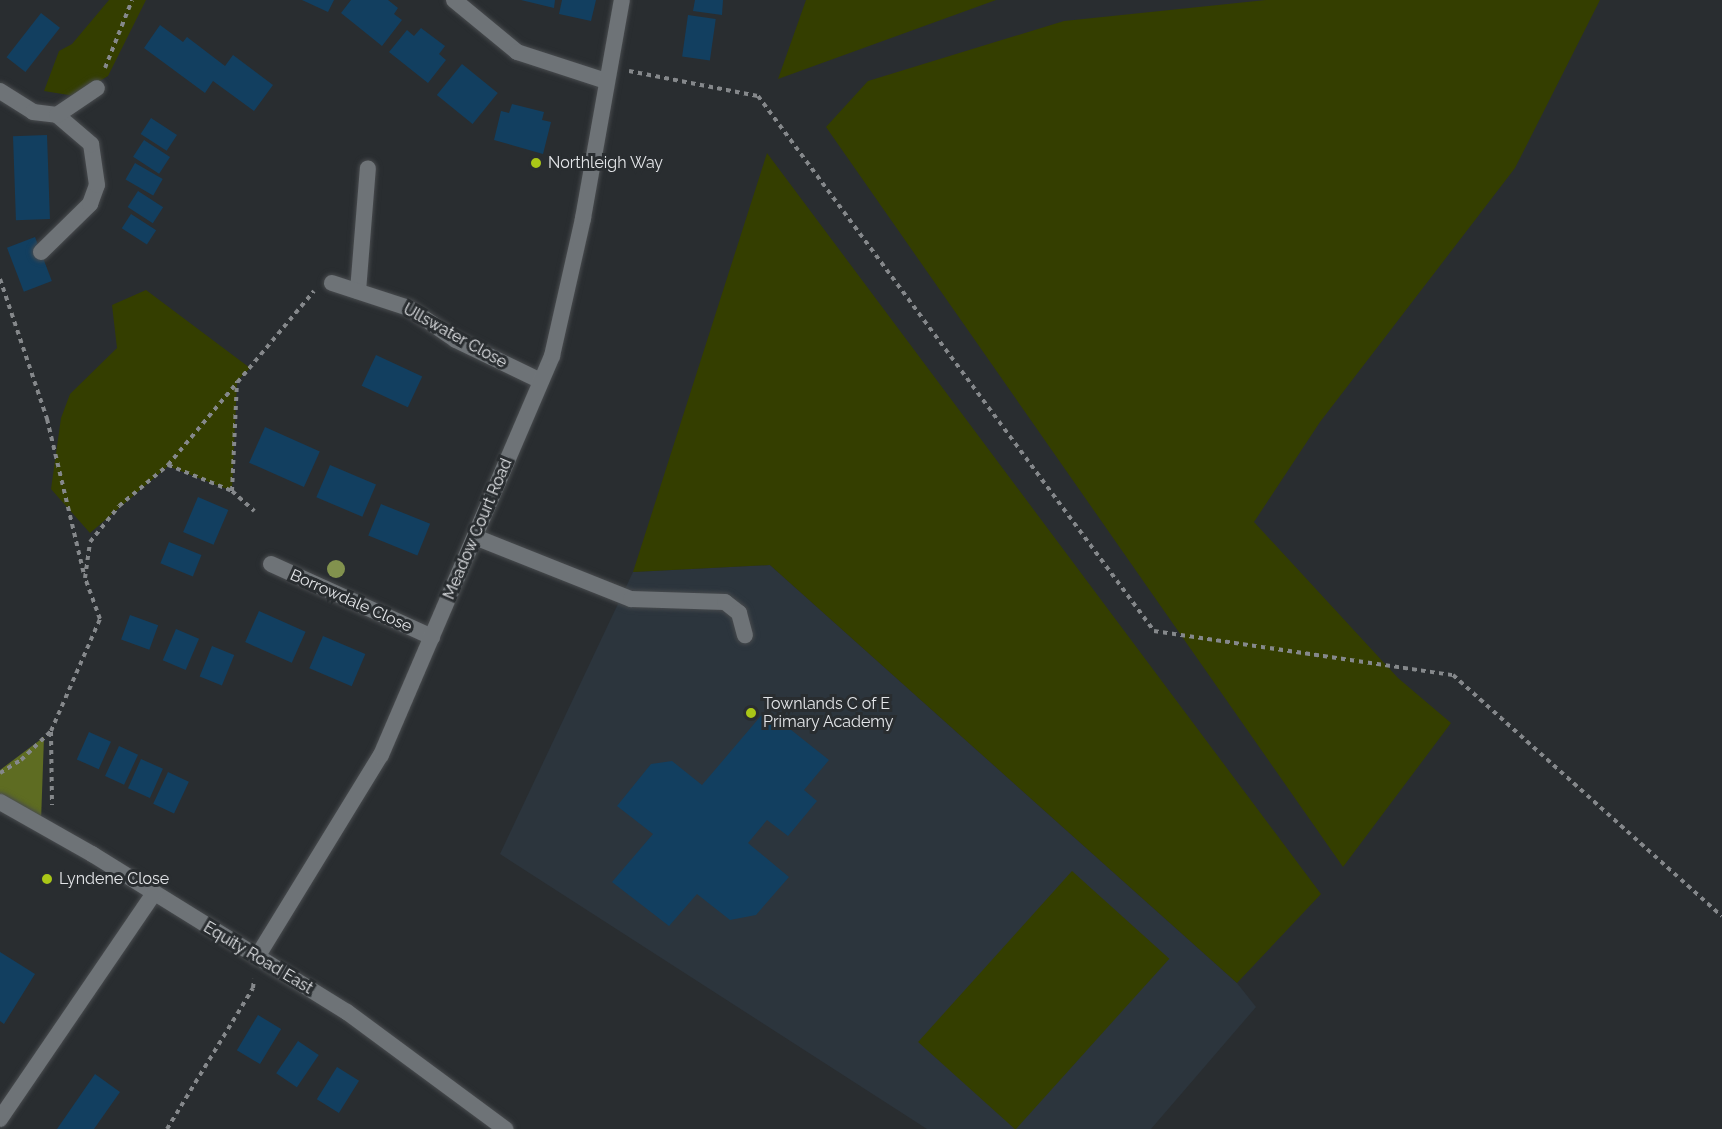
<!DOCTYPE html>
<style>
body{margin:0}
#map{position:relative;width:1722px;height:1129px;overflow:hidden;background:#292d30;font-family:Raleway,sans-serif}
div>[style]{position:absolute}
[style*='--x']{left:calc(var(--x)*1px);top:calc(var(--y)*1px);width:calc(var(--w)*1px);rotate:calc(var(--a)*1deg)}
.built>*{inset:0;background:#2c353d}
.green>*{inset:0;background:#343e00;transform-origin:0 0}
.forest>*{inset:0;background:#5e6c22}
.building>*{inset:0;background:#123f60;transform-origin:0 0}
.path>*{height:4px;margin-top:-2px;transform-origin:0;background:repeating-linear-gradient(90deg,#85888b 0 4.5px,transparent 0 9px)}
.roads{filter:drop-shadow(0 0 2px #484b4e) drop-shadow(0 0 2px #484b4e)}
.service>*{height:16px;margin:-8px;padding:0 8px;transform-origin:8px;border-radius:8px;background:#6e7377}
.minor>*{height:16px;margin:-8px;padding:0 8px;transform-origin:8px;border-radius:8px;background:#6e7377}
.trees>*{width:18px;height:18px;margin:-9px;border-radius:50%;background:#82924e}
.dots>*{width:16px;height:16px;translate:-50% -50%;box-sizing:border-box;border:3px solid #292d30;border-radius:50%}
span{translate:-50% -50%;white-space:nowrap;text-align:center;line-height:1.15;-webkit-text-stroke:6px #292d30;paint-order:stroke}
.poi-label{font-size:16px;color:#e4e6e9}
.left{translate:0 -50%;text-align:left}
.street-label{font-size:16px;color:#e4e6e9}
</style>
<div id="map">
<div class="built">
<div style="clip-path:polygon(770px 565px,1237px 983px,1256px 1007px,1151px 1129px,927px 1129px,500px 854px,633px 572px)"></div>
</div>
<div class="green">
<div style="clip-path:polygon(109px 0,146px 0,108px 76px,75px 96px,44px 91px,59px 51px,72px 44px)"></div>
<div style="clip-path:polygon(806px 0,996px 0,778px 79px)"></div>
<div style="clip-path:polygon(1266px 0,1600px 0,1515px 168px,1320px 422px,1254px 522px,1398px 678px,1451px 723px,1343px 867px,826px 127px,868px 81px,1064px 21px)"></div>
<div style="clip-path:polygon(767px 153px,1321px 894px,1237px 983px,770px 565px,633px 572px)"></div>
<div style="clip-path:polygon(146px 290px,250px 368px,237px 381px,232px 491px,168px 466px,90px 533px,51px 489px,61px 418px,70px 394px,117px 348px,112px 305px)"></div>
<div style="left:1072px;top:871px;width:131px;height:230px;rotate:42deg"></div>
</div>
<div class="forest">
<div style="clip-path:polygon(44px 737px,41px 821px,0 798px,0 770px)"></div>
</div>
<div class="building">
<div style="clip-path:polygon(302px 0,334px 0,328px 12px)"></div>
<div style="clip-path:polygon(351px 0,388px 0,398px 8px,394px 14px,402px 20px,382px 46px,341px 13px)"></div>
<div style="clip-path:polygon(521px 0,555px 0,554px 8px)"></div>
<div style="clip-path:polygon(562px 0,596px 0,591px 21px,559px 14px)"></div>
<div style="clip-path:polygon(695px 0,723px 0,722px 15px,693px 11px)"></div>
<div style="left:41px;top:13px;width:24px;height:56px;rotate:38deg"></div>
<div style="left:688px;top:15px;width:28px;height:42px;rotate:8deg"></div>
<div style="clip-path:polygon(160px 25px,183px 42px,187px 37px,225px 66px,233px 55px,273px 85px,254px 111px,213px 81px,205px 93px,144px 48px)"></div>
<div style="clip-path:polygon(421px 28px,445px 46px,439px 54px,446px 60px,428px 83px,389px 52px,407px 30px,414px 36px)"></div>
<div style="left:462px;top:64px;width:46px;height:40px;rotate:39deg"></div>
<div style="clip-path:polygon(512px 104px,544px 112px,542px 120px,551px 122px,543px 154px,494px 140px,501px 111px,509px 113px)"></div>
<div style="left:151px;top:118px;width:31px;height:19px;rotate:33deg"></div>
<div style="left:47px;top:135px;width:84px;height:34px;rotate:88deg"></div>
<div style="left:144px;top:140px;width:31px;height:20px;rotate:33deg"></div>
<div style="left:135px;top:163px;width:32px;height:19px;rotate:30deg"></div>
<div style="left:138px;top:191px;width:30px;height:19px;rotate:33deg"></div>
<div style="left:131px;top:214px;width:30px;height:17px;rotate:33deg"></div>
<div style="left:35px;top:237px;width:47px;height:30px;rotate:69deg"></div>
<div style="left:376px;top:355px;width:51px;height:34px;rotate:25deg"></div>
<div style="left:265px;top:427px;width:60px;height:39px;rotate:24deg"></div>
<div style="left:330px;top:465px;width:50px;height:35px;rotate:23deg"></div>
<div style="left:198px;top:497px;width:33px;height:38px;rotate:23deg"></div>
<div style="left:381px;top:504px;width:53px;height:34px;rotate:22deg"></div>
<div style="left:169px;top:542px;width:35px;height:23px;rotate:22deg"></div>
<div style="left:259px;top:611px;width:51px;height:34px;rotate:24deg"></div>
<div style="left:130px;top:615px;width:30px;height:26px;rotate:20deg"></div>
<div style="left:176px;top:629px;width:25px;height:34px;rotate:23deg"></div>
<div style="left:323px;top:636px;width:46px;height:35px;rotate:23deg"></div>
<div style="left:212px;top:646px;width:24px;height:33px;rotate:22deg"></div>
<div style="clip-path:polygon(766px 710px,829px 760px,804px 790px,817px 801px,788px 836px,767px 820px,748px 843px,789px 877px,756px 915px,730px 920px,697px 894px,669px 926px,612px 882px,653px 834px,617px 806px,651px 764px,672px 761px,702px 785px)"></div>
<div style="left:89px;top:732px;width:24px;height:30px;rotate:24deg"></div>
<div style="left:119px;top:746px;width:21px;height:33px;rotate:25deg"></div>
<div style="left:141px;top:759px;width:24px;height:32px;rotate:24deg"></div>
<div style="left:168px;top:772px;width:23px;height:35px;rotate:25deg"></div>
<div style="clip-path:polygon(0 952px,35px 974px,4px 1024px,0 1021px)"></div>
<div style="left:258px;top:1015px;width:27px;height:41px;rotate:31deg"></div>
<div style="left:298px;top:1041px;width:25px;height:39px;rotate:34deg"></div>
<div style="left:337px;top:1067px;width:26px;height:38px;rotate:32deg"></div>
<div style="clip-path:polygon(95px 1074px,120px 1092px,94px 1129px,57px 1129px)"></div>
</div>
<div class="path">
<div style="--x:105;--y:68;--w:73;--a:-68.3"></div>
<div style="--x:629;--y:71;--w:131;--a:11"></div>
<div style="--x:758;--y:96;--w:666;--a:53.49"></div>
<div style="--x:1154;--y:631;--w:302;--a:8.4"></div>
<div style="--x:1453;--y:675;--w:361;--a:41.9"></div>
<div style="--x:0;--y:279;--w:148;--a:71.4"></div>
<div style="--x:47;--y:419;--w:159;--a:76.6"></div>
<div style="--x:168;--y:465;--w:69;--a:22.1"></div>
<div style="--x:232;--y:491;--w:30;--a:42"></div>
<div style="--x:232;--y:491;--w:110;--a:-87.4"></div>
<div style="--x:51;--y:732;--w:73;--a:89.2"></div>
<div style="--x:0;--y:773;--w:25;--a:-32"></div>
<div style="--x:21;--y:760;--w:42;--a:-44"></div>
<div style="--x:51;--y:731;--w:122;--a:-66.4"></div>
<div style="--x:100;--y:619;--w:44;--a:-110.1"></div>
<div style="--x:85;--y:578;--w:36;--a:-82"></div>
<div style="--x:90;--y:542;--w:46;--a:-51.1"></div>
<div style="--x:119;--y:506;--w:64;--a:-39.9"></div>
<div style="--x:168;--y:465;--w:227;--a:-50"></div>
<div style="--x:167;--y:1129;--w:165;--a:-58.6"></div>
<div style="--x:253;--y:988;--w:9;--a:-84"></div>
</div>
<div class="roads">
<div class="service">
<div style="--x:41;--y:252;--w:69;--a:-44.4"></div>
<div style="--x:90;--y:204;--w:20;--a:-70"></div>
<div style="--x:97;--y:185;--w:41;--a:-98.3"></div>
<div style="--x:358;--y:291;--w:123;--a:-85.4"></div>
<div style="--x:475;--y:537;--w:168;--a:21.7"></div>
<div style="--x:631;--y:599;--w:94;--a:1.8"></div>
<div style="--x:725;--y:602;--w:18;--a:38"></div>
<div style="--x:739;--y:613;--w:23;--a:75"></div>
</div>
<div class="minor">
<div style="--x:454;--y:0;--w:82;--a:39.5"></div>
<div style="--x:517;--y:52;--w:94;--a:18"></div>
<div style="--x:0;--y:91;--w:39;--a:32"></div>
<div style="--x:33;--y:112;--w:24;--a:7"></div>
<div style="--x:57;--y:115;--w:45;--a:40.5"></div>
<div style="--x:57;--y:115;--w:48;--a:-34"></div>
<div style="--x:332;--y:283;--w:81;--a:18"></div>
<div style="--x:409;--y:308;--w:57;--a:34.2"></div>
<div style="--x:456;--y:340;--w:94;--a:25.8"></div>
<div style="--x:271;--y:564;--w:177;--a:24.4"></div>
<div style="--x:0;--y:802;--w:106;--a:29.5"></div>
<div style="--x:92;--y:854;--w:300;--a:31.8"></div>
<div style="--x:347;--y:1012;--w:197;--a:36.5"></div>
<div style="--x:257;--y:957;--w:237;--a:-58.5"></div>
<div style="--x:381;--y:755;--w:434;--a:-66.8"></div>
<div style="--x:552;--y:356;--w:141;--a:-77.3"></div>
<div style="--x:583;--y:218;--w:221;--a:-79.9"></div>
<div style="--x:0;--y:1119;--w:271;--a:-55.7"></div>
</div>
</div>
<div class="trees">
<div style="left:336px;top:569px"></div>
</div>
<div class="dots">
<div style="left:536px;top:163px;background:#aac717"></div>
<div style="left:751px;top:713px;background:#aac717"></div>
<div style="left:47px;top:879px;background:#aac717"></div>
</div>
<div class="poi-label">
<span class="left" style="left:548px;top:163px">Northleigh Way</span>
<span class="left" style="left:763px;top:713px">Townlands C of E<br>Primary Academy</span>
<span class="left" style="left:59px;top:879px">Lyndene Close</span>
</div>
<div class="street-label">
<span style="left:455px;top:336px;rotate:29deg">Ullswater Close</span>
<span style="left:478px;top:529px;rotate:-67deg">Meadow Court Road</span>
<span style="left:351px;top:601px;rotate:24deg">Borrowdale Close</span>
<span style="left:258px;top:958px;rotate:31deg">Equity Road East</span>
</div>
</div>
